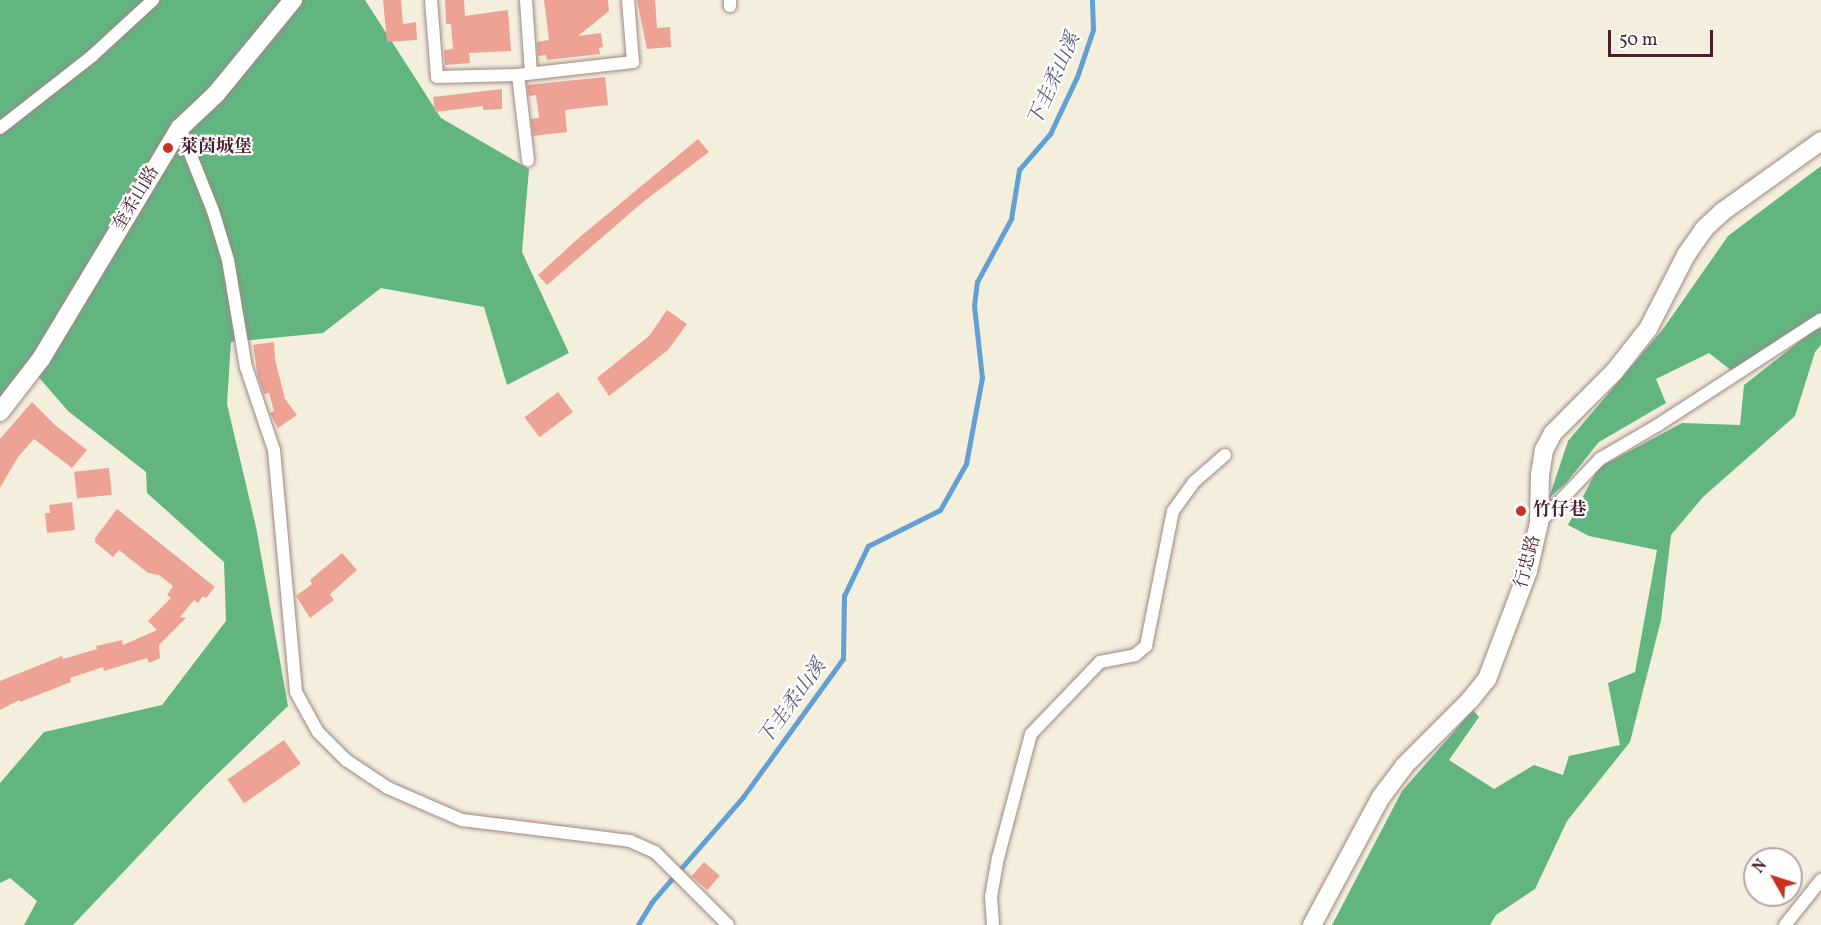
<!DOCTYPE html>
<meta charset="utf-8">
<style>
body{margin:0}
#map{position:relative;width:1821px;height:925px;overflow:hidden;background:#f4efdd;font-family:Vollkorn,"Noto Serif TC",serif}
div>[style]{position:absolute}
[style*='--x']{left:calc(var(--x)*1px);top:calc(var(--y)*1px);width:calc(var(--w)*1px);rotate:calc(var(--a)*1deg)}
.forest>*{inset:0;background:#62b581}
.stream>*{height:4.5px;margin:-2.25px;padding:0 2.25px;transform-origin:2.25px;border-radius:2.25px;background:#629fd3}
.building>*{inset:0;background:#eda294;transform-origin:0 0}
.roads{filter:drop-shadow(0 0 2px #9f8784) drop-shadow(0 0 2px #9f8784)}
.street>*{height:12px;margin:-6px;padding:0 6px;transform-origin:6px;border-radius:6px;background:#fff}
.secondary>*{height:18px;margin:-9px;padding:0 9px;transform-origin:9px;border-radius:9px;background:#fff}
.dots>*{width:16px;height:16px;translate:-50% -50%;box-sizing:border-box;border:3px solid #fff;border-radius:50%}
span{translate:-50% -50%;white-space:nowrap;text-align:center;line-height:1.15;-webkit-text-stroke:4.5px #fff;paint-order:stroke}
.poi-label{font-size:18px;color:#4a1f2b;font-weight:700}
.left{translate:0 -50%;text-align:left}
.street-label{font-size:18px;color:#4a1f2b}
.water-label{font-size:20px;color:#555977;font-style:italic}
.north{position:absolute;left:1743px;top:847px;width:60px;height:60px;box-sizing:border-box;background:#fff;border:2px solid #b7a5aa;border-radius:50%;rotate:309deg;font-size:16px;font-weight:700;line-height:24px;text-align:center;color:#4a1f2b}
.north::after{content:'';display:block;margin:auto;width:21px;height:27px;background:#c8321e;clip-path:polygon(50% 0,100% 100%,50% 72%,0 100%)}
.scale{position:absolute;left:1608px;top:30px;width:105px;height:27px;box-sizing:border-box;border:3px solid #4a1f2b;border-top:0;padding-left:8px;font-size:18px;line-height:21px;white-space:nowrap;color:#4a1f2b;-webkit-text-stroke:4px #fff;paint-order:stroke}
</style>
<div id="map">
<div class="forest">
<div style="clip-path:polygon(0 0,365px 0,441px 118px,529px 169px,522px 252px,569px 353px,507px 385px,484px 307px,381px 288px,323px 333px,231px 342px,227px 404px,256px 527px,288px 706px,205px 786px,73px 925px,24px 925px,37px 901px,10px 878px,0 883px,0 783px,44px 732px,162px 705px,226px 621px,224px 562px,147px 493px,146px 472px,68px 411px,29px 366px,0 397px)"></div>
<div style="clip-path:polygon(1821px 166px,1821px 314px,1732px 371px,1709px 353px,1656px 379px,1666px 403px,1599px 442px,1566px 483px,1549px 498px,1568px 441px,1663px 329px,1728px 236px)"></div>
<div style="clip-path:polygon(1821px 328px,1821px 345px,1815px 352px,1795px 416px,1703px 497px,1671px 535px,1661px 620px,1630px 742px,1567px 821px,1535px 889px,1496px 915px,1490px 925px,1332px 925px,1402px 791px,1473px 710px,1479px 717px,1449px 760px,1494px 789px,1534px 765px,1563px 775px,1569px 756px,1620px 745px,1608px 683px,1635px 672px,1657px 550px,1589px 536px,1568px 525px,1598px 468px,1682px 423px,1740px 425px,1744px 385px,1814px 330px)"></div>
</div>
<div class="stream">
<div style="--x:638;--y:925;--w:26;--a:-59"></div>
<div style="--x:651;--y:903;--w:140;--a:-49"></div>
<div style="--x:743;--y:797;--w:170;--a:-54.1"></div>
<div style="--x:843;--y:659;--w:63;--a:-89.1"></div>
<div style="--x:844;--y:596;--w:55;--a:-64.4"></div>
<div style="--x:868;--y:546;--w:80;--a:-26.6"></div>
<div style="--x:940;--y:510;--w:53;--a:-60.5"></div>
<div style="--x:966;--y:464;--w:87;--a:-79.5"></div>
<div style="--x:982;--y:378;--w:72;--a:-96.3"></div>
<div style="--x:974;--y:306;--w:24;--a:-83"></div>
<div style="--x:977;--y:282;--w:72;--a:-61.6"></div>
<div style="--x:1011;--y:219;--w:50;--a:-80.7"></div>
<div style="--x:1019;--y:170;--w:48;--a:-49.3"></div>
<div style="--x:1050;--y:134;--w:63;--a:-64.7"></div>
<div style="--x:1077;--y:77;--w:50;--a:-71.2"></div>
<div style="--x:1093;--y:30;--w:30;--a:-92"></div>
</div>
<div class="building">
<div style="clip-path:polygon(383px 0,401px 0,403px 24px,416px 22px,417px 40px,387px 42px)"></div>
<div style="clip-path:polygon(445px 0,464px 0,465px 16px,508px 10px,511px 51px,469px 53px,470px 63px,445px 65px,444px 50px,453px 49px,451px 24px,446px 24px)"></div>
<div style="clip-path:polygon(544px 0,608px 0,609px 11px,578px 36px,601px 33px,603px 47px,599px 48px,600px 54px,547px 60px,546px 55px,538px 56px,537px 42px,549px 40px)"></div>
<div style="clip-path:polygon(637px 0,655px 0,657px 28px,670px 27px,671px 47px,647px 49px)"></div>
<div style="clip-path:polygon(605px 77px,608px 105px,565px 110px,567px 132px,533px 136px,531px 119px,539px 118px,536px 95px,529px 96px,527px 85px)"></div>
<div style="clip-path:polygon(502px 89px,502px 109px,483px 110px,483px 106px,435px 112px,433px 97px)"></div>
<div style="clip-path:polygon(698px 139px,709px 152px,643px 202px,547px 285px,538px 275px,581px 236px)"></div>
<div style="clip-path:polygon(667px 310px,687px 324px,668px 350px,609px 396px,597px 378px,649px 336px)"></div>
<div style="clip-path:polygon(274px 342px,275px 359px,285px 399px,297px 415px,278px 428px,270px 413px,274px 411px,269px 393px,264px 394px,258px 377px,253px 345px)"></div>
<div style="left:558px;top:392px;width:25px;height:42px;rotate:53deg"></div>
<div style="clip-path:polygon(32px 402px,55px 425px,87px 450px,72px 468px,34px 439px,18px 457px,0 488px,0 439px)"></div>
<div style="left:109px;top:468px;width:27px;height:35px;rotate:84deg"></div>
<div style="clip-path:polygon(72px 502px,75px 530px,47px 533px,45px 513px,50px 513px,49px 505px)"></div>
<div style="clip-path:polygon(117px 509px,215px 587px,206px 598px,203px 596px,198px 603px,194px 600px,180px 617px,186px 618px,159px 645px,160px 658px,149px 663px,147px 658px,104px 671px,103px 667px,70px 678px,71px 682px,20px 702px,19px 700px,0 710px,0 681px,62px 656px,63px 659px,97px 649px,96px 646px,122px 640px,123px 645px,157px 630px,148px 621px,171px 598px,167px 595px,173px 586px,159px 575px,148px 573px,119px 550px,113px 557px,95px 542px,95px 538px)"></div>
<div style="clip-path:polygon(342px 553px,357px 570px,330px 594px,334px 600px,310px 618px,296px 596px,312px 584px,310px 580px)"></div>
<div style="left:284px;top:740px;width:29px;height:69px;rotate:55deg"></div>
<div style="left:704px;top:862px;width:21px;height:19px;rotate:41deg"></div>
</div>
<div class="roads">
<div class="street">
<div style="--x:431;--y:0;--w:77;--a:85.5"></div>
<div style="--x:437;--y:77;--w:81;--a:-1.4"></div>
<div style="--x:518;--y:75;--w:116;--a:-6.4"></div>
<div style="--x:633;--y:62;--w:62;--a:-94.6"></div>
<div style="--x:526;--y:0;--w:73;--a:86.1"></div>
<div style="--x:730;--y:0;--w:6;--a:90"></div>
<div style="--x:518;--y:75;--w:86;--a:83.3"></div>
<div style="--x:0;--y:128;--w:117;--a:-38"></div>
<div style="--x:92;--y:56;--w:83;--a:-42.6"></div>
<div style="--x:180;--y:128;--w:89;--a:68.3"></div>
<div style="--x:213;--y:211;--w:51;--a:73"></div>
<div style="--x:228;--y:260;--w:109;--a:80.5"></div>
<div style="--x:246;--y:367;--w:88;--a:71.4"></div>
<div style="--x:274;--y:450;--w:243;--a:84.8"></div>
<div style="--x:296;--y:692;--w:46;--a:61.2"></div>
<div style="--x:318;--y:732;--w:40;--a:45"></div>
<div style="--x:346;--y:760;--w:50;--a:33.7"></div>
<div style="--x:388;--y:788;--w:81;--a:23.4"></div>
<div style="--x:462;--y:820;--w:169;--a:7.1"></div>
<div style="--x:630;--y:841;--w:27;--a:24"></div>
<div style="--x:655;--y:852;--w:103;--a:45"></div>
<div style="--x:1539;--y:523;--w:88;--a:-46.4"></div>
<div style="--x:1600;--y:459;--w:67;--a:-30.4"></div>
<div style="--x:1658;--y:425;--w:194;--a:-33"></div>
<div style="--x:993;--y:925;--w:28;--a:-94"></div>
<div style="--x:991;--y:897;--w:40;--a:-80"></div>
<div style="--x:998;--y:858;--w:128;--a:-75.1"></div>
<div style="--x:1031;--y:734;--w:100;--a:-46.2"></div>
<div style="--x:1100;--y:662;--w:36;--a:-11"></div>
<div style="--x:1135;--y:655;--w:14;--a:-39"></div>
<div style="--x:1146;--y:646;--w:138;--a:-78.7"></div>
<div style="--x:1173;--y:511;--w:36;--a:-54"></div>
<div style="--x:1194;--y:482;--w:41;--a:-41.1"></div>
<div style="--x:1785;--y:925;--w:58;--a:-51.3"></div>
</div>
<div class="secondary">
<div style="--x:0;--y:412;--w:67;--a:-52.3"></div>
<div style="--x:41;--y:359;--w:270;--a:-59"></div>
<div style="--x:180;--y:128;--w:50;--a:-43.4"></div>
<div style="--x:216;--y:94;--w:122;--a:-50.7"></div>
<div style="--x:1312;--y:925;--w:145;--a:-61.7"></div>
<div style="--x:1381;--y:797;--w:39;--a:-53"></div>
<div style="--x:1404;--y:766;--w:93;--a:-45"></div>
<div style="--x:1470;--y:700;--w:27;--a:-51"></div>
<div style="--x:1487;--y:679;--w:116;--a:-69.2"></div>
<div style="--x:1528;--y:571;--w:49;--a:-77.1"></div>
<div style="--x:1539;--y:523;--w:48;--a:-88.8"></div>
<div style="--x:1540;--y:475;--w:25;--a:-81"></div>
<div style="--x:1544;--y:450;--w:19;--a:-62"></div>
<div style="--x:1553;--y:433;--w:86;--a:-45"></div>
<div style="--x:1614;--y:372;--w:55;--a:-51.7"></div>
<div style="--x:1648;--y:329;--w:83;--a:-62.8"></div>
<div style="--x:1686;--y:255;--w:32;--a:-55"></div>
<div style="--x:1704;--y:229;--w:25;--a:-43"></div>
<div style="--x:1722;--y:212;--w:122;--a:-35.6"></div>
</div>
</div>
<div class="dots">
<div style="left:168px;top:148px;background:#c8321e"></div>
<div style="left:1521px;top:511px;background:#c8321e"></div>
</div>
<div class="poi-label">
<span class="left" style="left:180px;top:148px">萊茵城堡</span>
<span class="left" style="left:1533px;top:511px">竹仔巷</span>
</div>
<div class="street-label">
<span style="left:137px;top:199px;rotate:-59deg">奎柔山路</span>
<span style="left:1529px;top:562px;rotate:-75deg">行忠路</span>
</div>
<div class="water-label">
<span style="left:1055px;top:80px;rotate:-66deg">下圭柔山溪</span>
<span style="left:793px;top:703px;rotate:-54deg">下圭柔山溪</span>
</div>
<div class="north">N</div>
<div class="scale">50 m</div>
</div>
